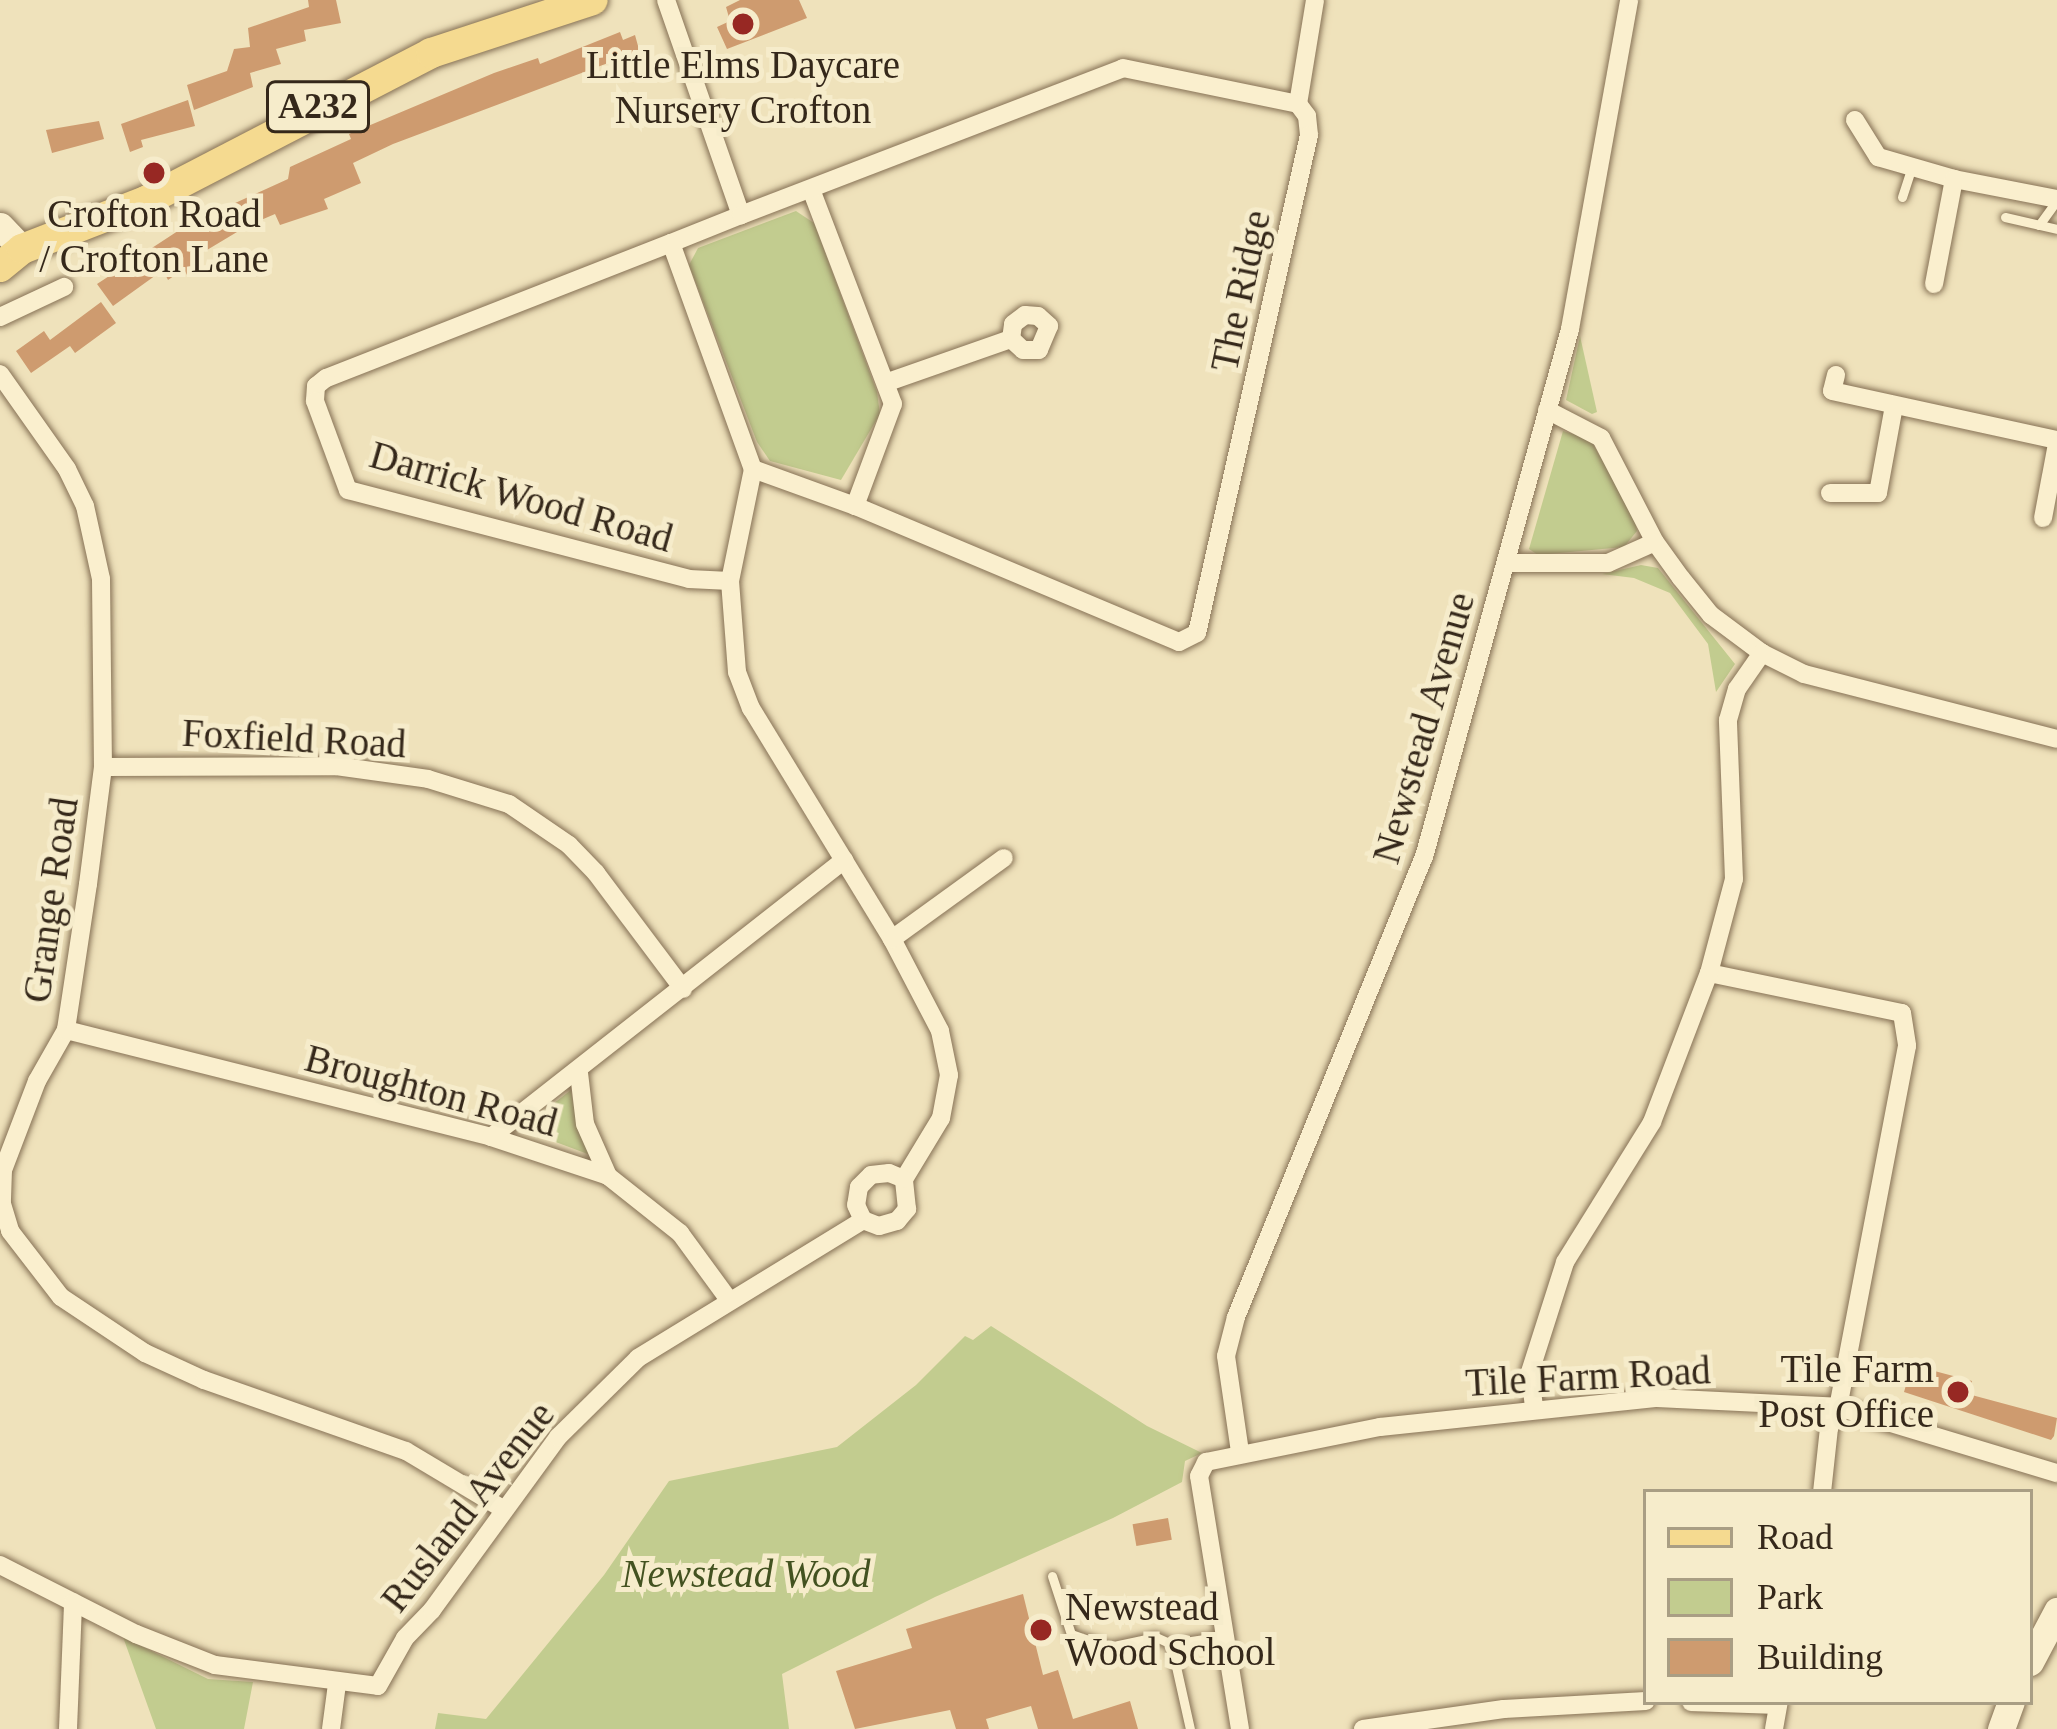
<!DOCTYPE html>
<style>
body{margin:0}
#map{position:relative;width:2057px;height:1729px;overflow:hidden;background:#efe2bb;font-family:"Times New Roman",serif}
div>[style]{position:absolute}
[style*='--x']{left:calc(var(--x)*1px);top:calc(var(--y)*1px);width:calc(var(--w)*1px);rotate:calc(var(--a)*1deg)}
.green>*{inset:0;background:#c2cc8f}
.building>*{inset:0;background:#ce9b6f;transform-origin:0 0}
.roads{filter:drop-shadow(0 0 3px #867155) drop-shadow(0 0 3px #867155)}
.lane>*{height:9px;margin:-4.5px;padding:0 4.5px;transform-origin:4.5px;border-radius:4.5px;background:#faefce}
.street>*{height:18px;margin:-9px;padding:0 9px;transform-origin:9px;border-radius:9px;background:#faefce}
.secondary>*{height:27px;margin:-13.5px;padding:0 13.5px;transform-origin:13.5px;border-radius:13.5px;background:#faefce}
.primary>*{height:30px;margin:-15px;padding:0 15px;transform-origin:15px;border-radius:15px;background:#f5da90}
.dots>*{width:33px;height:33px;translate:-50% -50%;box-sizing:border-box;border:6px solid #f6eccb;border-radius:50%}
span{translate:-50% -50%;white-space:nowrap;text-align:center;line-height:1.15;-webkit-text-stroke:10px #f6eccb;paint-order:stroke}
.shield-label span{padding:3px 9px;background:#f6eccb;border:3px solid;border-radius:9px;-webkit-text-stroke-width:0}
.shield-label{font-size:36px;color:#35281a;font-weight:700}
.poi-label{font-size:39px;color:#35281a}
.right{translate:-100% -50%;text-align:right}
.left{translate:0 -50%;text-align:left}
.street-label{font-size:39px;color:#35281a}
.park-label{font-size:39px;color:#435220;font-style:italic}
.legend{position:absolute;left:1643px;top:1489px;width:390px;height:216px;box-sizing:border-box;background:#f6eccb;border:3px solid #a99e84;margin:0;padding:15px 21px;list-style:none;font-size:36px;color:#35281a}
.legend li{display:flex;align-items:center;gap:24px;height:60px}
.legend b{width:60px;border:3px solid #a99e84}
</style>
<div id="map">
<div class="green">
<div style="clip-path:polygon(796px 211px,814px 223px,877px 392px,880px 414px,841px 480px,770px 461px,757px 442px,689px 265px,698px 248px)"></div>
<div style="clip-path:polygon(1580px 336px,1597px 412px,1592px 414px,1566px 400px)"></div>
<div style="clip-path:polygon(1563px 431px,1590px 439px,1634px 516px,1637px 531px,1624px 547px,1538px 555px,1529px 549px)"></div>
<div style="clip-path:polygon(1641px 565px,1658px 568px,1735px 664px,1716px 692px,1708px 644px,1670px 593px,1634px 578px,1602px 574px)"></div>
<div style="clip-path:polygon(571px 1090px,577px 1125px,593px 1156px,521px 1129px)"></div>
<div style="clip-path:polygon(991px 1326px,1147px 1426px,1202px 1453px,1185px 1461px,1182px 1482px,1113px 1518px,935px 1597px,782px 1674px,789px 1729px,435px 1729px,438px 1713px,486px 1719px,604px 1575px,669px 1481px,837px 1447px,916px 1385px,965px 1336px,973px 1340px)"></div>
<div style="clip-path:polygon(123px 1637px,208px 1679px,253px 1682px,244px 1729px,156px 1729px)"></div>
</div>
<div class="building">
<div style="clip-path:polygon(308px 0,336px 0,341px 23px,304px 30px,306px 41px,276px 49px,281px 64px,250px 73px,253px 87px,194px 110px,187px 85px,227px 71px,234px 49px,250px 47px,248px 28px,309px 7px)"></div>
<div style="clip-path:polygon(740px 0,799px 0,807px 18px,727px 49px,717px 27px,730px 21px,726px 7px)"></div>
<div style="clip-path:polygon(620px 32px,623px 40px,635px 35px,643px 64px,621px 73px,616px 60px,393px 144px,353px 163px,361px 183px,324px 199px,328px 209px,280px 225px,275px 214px,247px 226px,197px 256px,203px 265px,187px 275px,184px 269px,168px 280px,163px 270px,113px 306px,97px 284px,187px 225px,288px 179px,290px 167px,351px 139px,349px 134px,494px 73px,538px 58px,540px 64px)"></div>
<div style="clip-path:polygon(188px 100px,195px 126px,141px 140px,143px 147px,130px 152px,121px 124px)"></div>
<div style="clip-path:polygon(99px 121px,104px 139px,52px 153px,46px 130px)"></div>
<div style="clip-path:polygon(101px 302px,116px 323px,75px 353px,70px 346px,31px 373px,16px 351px,44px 331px,50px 340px)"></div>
<div style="clip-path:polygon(1912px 1365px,1972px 1381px,1968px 1394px,2057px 1418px,2054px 1436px,2051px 1440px,1904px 1392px)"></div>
<div style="left:1168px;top:1518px;width:22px;height:36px;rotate:80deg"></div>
<div style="clip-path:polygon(1023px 1594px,1043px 1675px,1058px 1670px,1073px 1719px,1130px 1701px,1138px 1729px,1038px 1729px,1031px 1706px,986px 1719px,989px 1729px,956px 1729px,950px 1710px,855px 1729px,836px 1671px,912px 1648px,906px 1629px)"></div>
</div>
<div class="roads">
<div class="lane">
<div style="--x:1902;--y:197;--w:32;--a:-72"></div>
<div style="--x:2005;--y:217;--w:53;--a:13"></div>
<div style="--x:2039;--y:225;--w:31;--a:-54"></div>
<div style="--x:1052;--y:1576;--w:61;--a:71.9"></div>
<div style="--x:1071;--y:1634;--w:40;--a:18.9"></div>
<div style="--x:1109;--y:1647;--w:48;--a:-12"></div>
<div style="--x:1156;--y:1637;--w:17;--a:25"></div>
<div style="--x:1171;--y:1644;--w:87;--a:77.4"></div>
<div style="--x:1171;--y:1644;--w:54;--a:-8.6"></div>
</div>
<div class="street">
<div style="--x:666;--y:0;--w:228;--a:70.8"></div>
<div style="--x:741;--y:215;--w:75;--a:158.2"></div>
<div style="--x:671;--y:243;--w:240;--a:70.1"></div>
<div style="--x:753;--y:469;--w:109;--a:19.9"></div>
<div style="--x:855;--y:506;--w:109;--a:-69.6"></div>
<div style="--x:893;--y:404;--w:230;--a:-110.9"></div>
<div style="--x:1298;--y:104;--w:105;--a:-80.7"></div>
<div style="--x:1855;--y:120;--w:44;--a:58.1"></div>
<div style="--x:1878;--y:157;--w:79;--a:16.1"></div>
<div style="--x:1954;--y:179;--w:105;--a:11"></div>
<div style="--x:741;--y:215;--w:409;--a:-21"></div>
<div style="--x:1123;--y:68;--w:179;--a:11.6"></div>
<div style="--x:1298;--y:104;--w:15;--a:53"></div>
<div style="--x:1307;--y:116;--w:19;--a:84"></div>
<div style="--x:1309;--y:135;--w:510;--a:102.67"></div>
<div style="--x:1197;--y:633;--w:20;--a:153"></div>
<div style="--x:1179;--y:642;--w:351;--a:-157.2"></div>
<div style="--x:671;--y:243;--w:370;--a:158.6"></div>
<div style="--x:326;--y:378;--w:13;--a:141"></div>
<div style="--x:316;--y:386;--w:15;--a:94"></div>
<div style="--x:315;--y:401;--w:95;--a:69.7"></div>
<div style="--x:348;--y:490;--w:352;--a:14.6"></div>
<div style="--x:689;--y:579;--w:41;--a:2.8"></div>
<div style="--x:1934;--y:284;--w:107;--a:-79.2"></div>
<div style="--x:0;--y:317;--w:71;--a:-25.1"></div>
<div style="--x:0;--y:374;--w:116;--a:54.8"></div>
<div style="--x:67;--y:469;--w:41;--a:64.1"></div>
<div style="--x:85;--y:506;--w:75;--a:77.6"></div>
<div style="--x:101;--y:579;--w:188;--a:89.4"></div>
<div style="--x:103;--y:767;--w:118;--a:97.3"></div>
<div style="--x:88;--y:884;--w:148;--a:98.6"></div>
<div style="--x:66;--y:1030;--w:59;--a:119.6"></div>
<div style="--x:37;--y:1081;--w:95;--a:110.9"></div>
<div style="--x:3;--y:1170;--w:34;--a:92"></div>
<div style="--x:2;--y:1204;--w:28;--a:73"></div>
<div style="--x:10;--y:1231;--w:83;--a:52.3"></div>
<div style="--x:61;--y:1297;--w:101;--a:33.7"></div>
<div style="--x:145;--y:1353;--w:65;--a:24.6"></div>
<div style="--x:204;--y:1380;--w:214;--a:19.4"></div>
<div style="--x:406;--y:1451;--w:113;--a:30.9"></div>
<div style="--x:1836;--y:375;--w:16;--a:104"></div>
<div style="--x:1832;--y:391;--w:230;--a:12.3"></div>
<div style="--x:888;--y:382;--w:130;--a:-19.3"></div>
<div style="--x:1011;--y:339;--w:15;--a:-82"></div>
<div style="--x:1013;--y:324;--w:15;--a:-37"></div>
<div style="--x:1025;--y:315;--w:13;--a:4"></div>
<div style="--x:1038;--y:316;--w:15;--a:42"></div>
<div style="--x:1049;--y:326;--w:26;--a:113"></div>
<div style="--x:1039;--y:350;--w:16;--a:180"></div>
<div style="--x:1023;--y:350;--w:16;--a:-137"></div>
<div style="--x:1547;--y:410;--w:61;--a:27.4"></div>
<div style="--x:1601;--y:438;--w:117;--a:62.6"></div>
<div style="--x:1655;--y:542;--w:44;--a:54.2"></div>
<div style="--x:1681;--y:578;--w:48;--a:51"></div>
<div style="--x:1711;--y:615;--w:64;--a:36.7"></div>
<div style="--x:1762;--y:653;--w:47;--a:26.6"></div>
<div style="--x:1804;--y:674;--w:261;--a:14.4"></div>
<div style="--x:753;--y:469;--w:114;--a:101.6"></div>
<div style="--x:730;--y:581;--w:91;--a:85.6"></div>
<div style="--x:737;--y:672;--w:39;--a:69"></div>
<div style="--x:751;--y:708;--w:271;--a:58.6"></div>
<div style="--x:892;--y:939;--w:104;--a:62.4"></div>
<div style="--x:940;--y:1031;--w:45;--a:78.4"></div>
<div style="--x:949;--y:1075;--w:44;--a:100.5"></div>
<div style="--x:941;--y:1118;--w:71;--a:121.2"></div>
<div style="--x:1830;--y:493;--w:48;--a:0"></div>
<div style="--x:1878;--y:493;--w:88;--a:-79.6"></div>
<div style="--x:2043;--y:518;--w:75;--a:-79.3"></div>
<div style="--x:1507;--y:563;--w:101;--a:0"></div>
<div style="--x:1608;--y:563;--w:51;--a:-24.1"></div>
<div style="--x:103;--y:767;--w:233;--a:-0.2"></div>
<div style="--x:336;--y:766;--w:93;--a:8"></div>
<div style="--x:428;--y:779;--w:85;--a:17.2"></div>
<div style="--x:509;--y:804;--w:73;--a:34.3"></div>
<div style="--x:569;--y:845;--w:39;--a:46"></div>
<div style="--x:596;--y:873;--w:145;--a:53.1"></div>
<div style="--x:892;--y:939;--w:138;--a:-35.9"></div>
<div style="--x:1709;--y:973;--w:197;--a:11.7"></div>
<div style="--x:1902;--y:1013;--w:33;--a:81"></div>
<div style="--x:1907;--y:1046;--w:368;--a:100.8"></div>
<div style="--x:1838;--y:1407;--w:23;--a:113"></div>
<div style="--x:1829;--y:1428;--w:64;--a:96.2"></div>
<div style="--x:66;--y:1030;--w:438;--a:14.1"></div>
<div style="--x:491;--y:1137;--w:123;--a:18.4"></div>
<div style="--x:608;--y:1176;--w:92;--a:38.4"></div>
<div style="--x:680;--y:1233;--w:83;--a:53.8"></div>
<div style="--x:579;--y:1073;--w:51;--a:83.3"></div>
<div style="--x:585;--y:1124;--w:57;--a:66.1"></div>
<div style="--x:491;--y:1137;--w:449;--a:-38.1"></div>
<div style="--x:1534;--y:1407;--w:35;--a:-97"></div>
<div style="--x:1530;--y:1372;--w:115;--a:-72.3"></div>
<div style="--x:1565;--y:1262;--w:165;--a:-58.1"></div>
<div style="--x:1652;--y:1122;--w:160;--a:-69.1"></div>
<div style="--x:1709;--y:973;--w:97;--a:-75.1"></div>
<div style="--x:1734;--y:879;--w:159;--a:-92.2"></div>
<div style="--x:1728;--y:720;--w:32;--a:-74"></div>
<div style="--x:1737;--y:689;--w:44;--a:-55.2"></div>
<div style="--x:1240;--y:1452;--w:97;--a:-98.3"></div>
<div style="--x:1226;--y:1356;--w:40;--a:-75.6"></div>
<div style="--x:1236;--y:1317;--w:497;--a:-67.8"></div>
<div style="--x:1424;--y:857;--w:548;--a:-74.54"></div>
<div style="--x:1570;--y:329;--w:334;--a:-79.8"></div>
<div style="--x:0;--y:1565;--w:153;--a:26.9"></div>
<div style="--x:136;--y:1634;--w:85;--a:21.4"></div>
<div style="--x:215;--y:1665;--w:164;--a:7.3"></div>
<div style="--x:378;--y:1686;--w:55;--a:-60.6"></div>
<div style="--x:405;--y:1638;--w:39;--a:-46"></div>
<div style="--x:432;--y:1610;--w:214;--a:-53.9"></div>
<div style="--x:558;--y:1437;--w:112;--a:-44.6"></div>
<div style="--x:638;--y:1358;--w:264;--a:-31.5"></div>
<div style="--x:863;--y:1220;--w:17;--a:21"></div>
<div style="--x:879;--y:1226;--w:19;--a:-16"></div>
<div style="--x:897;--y:1221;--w:16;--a:-50"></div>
<div style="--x:907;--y:1209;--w:30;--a:-96"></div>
<div style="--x:904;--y:1179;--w:16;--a:-158"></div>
<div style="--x:889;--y:1173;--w:18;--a:174"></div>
<div style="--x:871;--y:1175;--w:17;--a:135"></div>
<div style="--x:859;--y:1187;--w:18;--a:99"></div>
<div style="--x:856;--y:1205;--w:17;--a:65"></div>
<div style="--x:1691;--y:1702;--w:86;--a:2"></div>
<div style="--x:68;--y:1729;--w:127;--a:-87.7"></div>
<div style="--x:331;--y:1729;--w:45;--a:-82.4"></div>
<div style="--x:1240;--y:1729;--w:256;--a:-99.2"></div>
<div style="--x:1199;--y:1476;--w:16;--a:-63"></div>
<div style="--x:1206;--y:1462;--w:177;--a:-11.4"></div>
<div style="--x:1380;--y:1427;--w:279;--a:-6"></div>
<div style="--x:1657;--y:1398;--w:181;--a:2.8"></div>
<div style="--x:1838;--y:1407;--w:229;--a:16.8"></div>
<div style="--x:1363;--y:1729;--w:142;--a:-8.1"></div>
<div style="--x:1504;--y:1709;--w:142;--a:-3.2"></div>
<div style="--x:1774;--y:1729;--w:27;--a:-80"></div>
</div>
<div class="secondary">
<div style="--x:0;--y:226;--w:32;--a:46"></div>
<div style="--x:2030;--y:1662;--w:58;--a:-62.1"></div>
<div style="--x:2001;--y:1729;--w:29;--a:-70"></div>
</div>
<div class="primary">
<div style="--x:0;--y:267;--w:28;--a:-39"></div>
<div style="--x:22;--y:249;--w:133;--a:-21.2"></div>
<div style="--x:146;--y:201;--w:321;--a:-27.4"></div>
<div style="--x:431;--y:53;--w:170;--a:-18.1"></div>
</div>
</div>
<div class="dots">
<div style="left:743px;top:24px;background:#972823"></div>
<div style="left:154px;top:173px;background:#972823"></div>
<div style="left:1958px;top:1392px;background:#972823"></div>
<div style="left:1041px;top:1630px;background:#972823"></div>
</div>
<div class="shield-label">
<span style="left:318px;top:107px">A232</span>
</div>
<div class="poi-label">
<span style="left:743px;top:88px">Little Elms Daycare<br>Nursery Crofton</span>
<span style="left:154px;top:237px">Crofton Road<br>/ Crofton Lane</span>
<span class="right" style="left:1934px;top:1392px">Tile Farm<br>Post Office</span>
<span class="left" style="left:1065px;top:1630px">Newstead<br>Wood School</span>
</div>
<div class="street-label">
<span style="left:1241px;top:291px;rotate:-78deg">The Ridge</span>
<span style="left:521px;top:497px;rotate:16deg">Darrick Wood Road</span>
<span style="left:1424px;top:728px;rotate:-74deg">Newstead Avenue</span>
<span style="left:294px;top:739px;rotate:3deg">Foxfield Road</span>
<span style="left:51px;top:900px;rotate:-82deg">Grange Road</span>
<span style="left:431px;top:1091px;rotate:15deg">Broughton Road</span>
<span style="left:1588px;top:1377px;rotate:-3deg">Tile Farm Road</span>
<span style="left:468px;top:1507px;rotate:-52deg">Rusland Avenue</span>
</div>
<div class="park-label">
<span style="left:746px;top:1574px">Newstead Wood</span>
</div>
<ul class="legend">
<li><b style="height:15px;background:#f5da90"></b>Road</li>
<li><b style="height:33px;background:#c2cc8f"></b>Park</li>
<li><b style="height:33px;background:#ce9b6f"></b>Building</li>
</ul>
</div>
